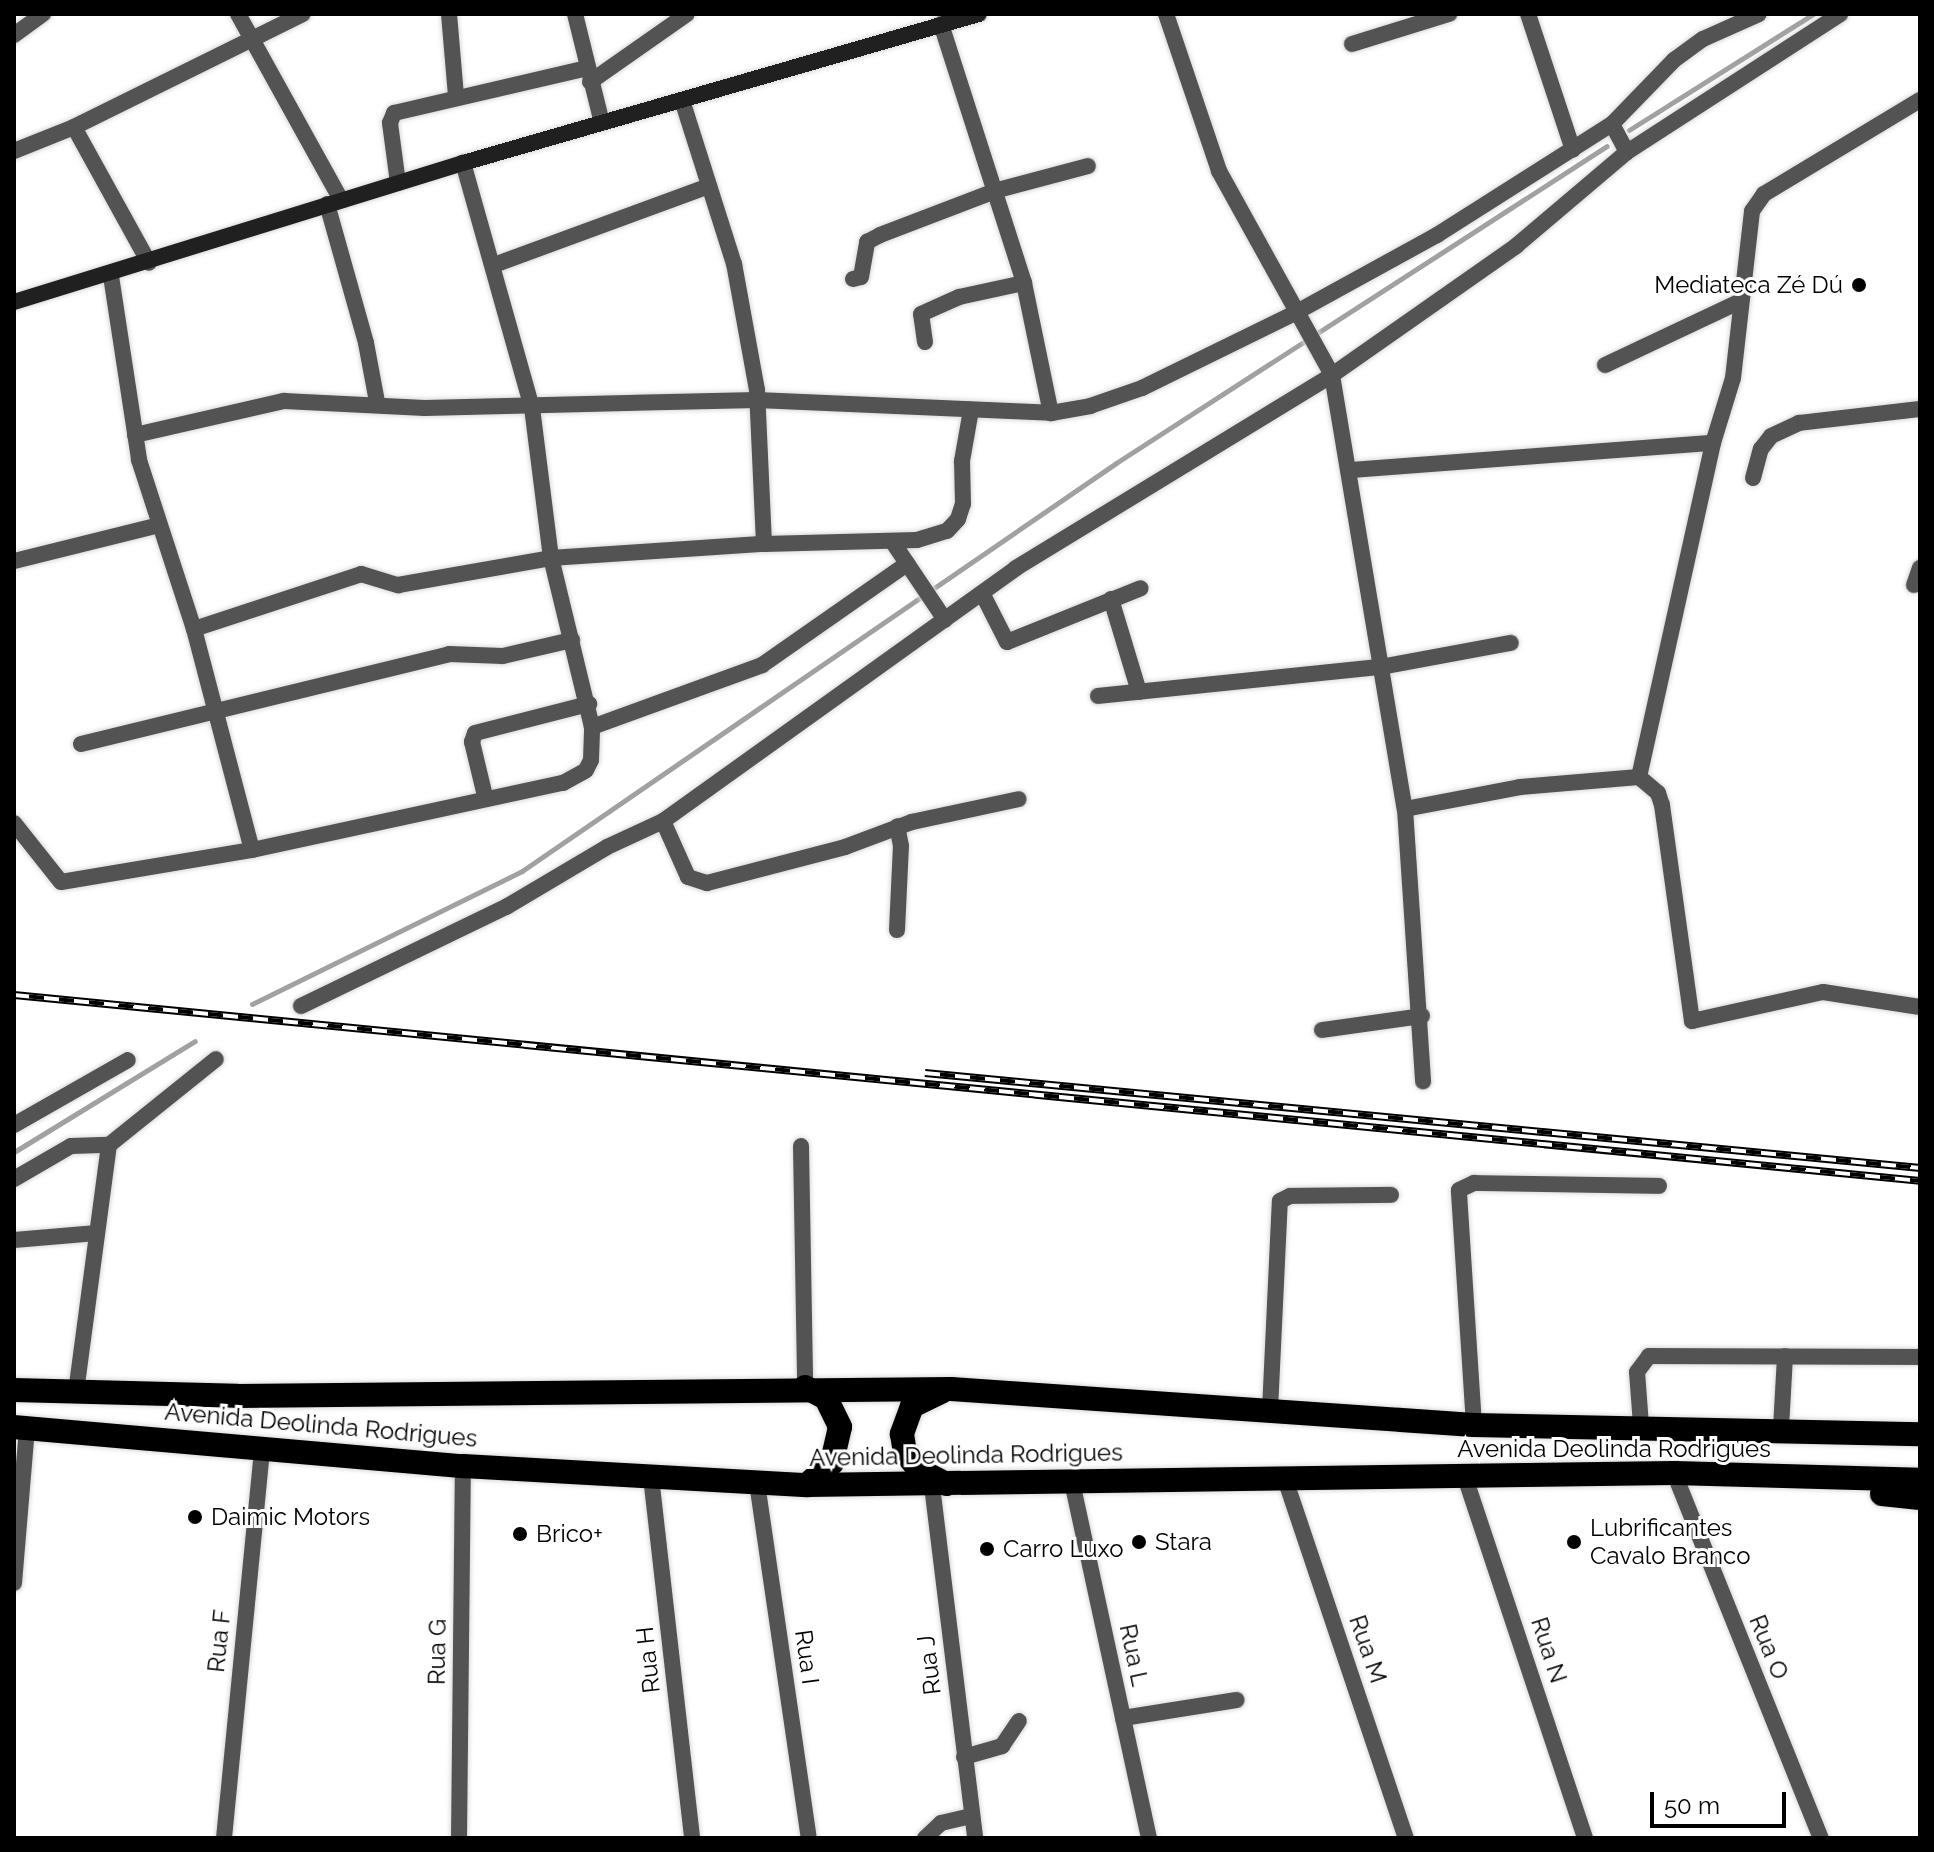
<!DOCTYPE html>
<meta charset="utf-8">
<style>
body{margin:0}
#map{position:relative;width:1934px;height:1852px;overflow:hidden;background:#fff;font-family:Raleway,sans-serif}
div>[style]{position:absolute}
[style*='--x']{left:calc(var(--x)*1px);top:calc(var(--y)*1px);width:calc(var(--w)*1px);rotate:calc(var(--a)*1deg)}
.stream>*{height:5px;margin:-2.5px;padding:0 2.5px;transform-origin:2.5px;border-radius:2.5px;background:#a1a1a1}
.roads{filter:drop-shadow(0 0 2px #dbdbdb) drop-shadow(0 0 2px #dbdbdb)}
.street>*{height:16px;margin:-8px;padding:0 8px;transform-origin:8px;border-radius:8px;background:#535353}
.secondary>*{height:16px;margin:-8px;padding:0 8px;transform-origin:8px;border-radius:8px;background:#202020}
.highway>*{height:24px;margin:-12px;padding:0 12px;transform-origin:12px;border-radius:12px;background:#000}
.rail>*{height:8px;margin-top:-4px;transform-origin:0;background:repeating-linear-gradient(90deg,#fff 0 15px,#000 0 30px);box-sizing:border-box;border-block:2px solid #000}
.dots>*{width:22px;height:22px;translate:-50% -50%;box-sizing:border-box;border:4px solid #fff;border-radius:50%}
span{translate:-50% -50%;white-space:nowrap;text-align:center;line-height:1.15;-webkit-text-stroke:6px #fff;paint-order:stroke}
.poi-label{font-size:24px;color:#000}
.right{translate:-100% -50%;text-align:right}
.left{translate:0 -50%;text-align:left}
.street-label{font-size:24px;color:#000}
.frame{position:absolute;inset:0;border:16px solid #000;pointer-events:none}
.scale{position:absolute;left:1650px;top:1792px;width:136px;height:36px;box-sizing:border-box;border:4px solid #000;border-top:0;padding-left:10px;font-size:24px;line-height:28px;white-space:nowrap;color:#000;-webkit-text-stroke:6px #fff;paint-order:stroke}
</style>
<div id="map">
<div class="stream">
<div style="--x:1629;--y:130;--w:218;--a:-32.2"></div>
<div style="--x:252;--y:1004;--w:301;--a:-26.2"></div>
<div style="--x:522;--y:871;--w:721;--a:-34.48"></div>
<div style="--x:1116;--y:463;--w:584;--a:-32.85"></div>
<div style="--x:14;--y:1152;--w:212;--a:-31.5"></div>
</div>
<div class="roads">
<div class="street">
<div style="--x:238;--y:14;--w:213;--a:61"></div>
<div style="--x:449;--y:14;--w:81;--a:85.1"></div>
<div style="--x:575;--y:14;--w:112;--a:76.1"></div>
<div style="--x:1166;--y:14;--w:166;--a:71.3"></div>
<div style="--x:1219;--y:171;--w:233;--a:61"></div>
<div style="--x:1332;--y:375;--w:440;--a:80.5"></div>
<div style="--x:1405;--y:809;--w:273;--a:86.2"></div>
<div style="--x:1528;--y:14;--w:143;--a:71.7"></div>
<div style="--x:941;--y:24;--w:272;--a:72.2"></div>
<div style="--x:1024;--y:283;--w:133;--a:78.3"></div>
<div style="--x:14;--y:35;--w:36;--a:-36"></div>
<div style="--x:1352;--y:44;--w:102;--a:-17.2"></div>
<div style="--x:590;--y:82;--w:118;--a:-35"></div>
<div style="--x:1612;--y:124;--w:32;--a:62"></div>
<div style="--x:74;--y:127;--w:155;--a:61.1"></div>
<div style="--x:14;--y:151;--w:65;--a:-21.8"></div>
<div style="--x:74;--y:127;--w:255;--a:-26.3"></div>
<div style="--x:398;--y:183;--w:61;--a:-97.6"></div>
<div style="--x:390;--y:123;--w:11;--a:-68"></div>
<div style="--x:394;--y:113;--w:198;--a:-13.1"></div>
<div style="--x:327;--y:204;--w:144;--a:74.3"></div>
<div style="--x:366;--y:343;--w:60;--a:79.4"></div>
<div style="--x:494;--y:265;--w:229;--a:-20.2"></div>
<div style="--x:111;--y:276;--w:186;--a:81.3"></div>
<div style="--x:139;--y:460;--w:178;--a:72"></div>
<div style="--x:194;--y:629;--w:228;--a:75.3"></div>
<div style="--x:853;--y:279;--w:8;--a:-14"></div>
<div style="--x:861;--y:277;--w:36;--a:-80"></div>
<div style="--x:867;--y:242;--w:15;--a:-28"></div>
<div style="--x:880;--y:235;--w:126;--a:-20.9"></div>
<div style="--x:998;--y:190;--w:93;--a:-14.9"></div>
<div style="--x:925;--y:342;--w:28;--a:-98"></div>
<div style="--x:921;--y:314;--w:42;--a:-24.1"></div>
<div style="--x:959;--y:297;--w:66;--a:-12.2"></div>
<div style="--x:1605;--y:365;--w:148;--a:-25.2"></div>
<div style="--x:135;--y:435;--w:153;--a:-12.9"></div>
<div style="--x:284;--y:401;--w:141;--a:2.8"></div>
<div style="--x:425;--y:408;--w:332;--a:-1.4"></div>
<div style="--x:757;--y:400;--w:294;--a:2.5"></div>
<div style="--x:1051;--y:413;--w:40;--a:-10"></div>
<div style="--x:1090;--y:406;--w:55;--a:-19.1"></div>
<div style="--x:1142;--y:388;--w:173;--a:-26.1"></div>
<div style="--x:1297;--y:312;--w:160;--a:-28.8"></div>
<div style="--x:1437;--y:235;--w:207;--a:-32.4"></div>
<div style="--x:1612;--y:124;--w:89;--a:-45.9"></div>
<div style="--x:1674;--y:60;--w:36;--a:-36"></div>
<div style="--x:1703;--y:39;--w:61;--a:-24.1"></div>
<div style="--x:1351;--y:470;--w:363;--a:-4.3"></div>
<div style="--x:1753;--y:478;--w:30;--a:-75"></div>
<div style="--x:1761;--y:449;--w:16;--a:-52"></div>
<div style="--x:1771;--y:436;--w:31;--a:-25"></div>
<div style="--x:1799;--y:423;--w:122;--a:-6.6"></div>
<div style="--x:892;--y:541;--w:95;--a:56.1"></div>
<div style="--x:764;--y:544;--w:153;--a:-1.5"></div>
<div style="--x:917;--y:540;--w:31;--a:-17"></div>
<div style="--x:947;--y:531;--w:16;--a:-47"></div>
<div style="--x:958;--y:519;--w:16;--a:-72"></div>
<div style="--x:963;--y:504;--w:43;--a:-91.3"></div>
<div style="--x:962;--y:461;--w:52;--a:-80"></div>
<div style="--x:14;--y:561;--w:149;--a:-13.9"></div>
<div style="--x:1914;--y:585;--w:18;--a:-71"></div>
<div style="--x:982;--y:593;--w:55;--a:63"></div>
<div style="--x:1007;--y:642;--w:144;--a:-21.9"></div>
<div style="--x:1111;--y:599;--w:97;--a:73.2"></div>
<div style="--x:194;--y:629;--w:176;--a:-18.2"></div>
<div style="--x:361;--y:574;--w:39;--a:17"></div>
<div style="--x:398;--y:585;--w:155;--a:-10"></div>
<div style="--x:551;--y:558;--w:213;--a:-3.8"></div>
<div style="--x:764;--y:544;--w:154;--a:-92.6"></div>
<div style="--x:757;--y:390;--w:128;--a:-100.3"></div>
<div style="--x:734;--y:264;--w:172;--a:-107.6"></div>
<div style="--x:1098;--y:696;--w:284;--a:-5.9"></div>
<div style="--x:1381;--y:667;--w:132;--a:-10.5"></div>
<div style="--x:592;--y:727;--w:181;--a:-20"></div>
<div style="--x:762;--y:665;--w:177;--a:-34.9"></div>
<div style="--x:81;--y:744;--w:379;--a:-13.7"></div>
<div style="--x:449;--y:654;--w:54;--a:2.1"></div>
<div style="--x:503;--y:656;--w:71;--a:-13.1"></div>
<div style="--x:1639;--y:777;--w:342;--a:-77.5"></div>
<div style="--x:1713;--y:443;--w:68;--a:-72.9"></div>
<div style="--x:1733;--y:378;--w:168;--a:-83.5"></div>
<div style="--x:1752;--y:211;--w:21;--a:-55"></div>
<div style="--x:1764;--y:194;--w:182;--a:-31.1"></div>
<div style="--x:485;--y:796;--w:56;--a:-103.5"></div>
<div style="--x:472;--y:742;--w:9;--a:-72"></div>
<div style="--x:475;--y:733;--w:118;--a:-14.3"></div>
<div style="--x:1405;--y:809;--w:117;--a:-10.8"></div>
<div style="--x:1520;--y:787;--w:119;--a:-4.8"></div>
<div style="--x:1639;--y:777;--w:25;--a:40"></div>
<div style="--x:1658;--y:793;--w:13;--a:72"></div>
<div style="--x:1662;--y:805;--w:218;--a:82.1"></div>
<div style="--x:1692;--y:1021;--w:134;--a:-12.5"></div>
<div style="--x:1823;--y:992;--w:98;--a:8.8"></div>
<div style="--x:663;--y:821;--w:61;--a:65.9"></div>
<div style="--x:688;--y:877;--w:20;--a:18"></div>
<div style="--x:707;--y:883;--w:143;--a:-14.6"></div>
<div style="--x:845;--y:847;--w:72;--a:-20.5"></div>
<div style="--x:912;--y:822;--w:109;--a:-12.1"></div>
<div style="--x:14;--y:823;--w:75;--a:51.5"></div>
<div style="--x:61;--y:882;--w:194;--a:-9.5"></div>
<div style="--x:252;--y:850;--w:318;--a:-12.2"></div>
<div style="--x:563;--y:783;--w:26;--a:-29"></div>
<div style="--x:586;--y:770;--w:11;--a:-63"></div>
<div style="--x:591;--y:760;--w:33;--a:-88"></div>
<div style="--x:592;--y:727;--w:174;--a:-103.6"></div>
<div style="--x:551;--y:558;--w:151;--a:-97.2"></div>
<div style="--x:532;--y:408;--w:255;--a:-105.7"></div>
<div style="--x:897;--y:930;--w:84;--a:-87.3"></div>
<div style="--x:901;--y:846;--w:20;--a:-101"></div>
<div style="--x:301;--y:1006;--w:228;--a:-25.8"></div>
<div style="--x:506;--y:907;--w:117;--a:-30.7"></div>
<div style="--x:607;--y:847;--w:62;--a:-24.9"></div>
<div style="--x:663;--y:821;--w:434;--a:-35.6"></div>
<div style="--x:1016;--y:568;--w:370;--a:-31.4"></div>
<div style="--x:1332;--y:375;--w:225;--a:-35"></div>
<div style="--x:1516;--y:246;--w:145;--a:-40.3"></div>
<div style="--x:1627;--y:152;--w:254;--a:-32.9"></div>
<div style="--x:1322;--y:1030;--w:101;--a:-8"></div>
<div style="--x:14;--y:1125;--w:131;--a:-29.7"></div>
<div style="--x:801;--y:1146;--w:241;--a:89"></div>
<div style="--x:14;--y:1179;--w:66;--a:-30.1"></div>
<div style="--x:71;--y:1146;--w:38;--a:-2"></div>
<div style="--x:14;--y:1240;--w:83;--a:-4.8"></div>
<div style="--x:76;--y:1392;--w:249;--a:-82.4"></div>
<div style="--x:109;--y:1145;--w:137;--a:-38.8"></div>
<div style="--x:1270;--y:1410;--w:209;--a:-87.3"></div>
<div style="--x:1280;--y:1201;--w:11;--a:-27"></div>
<div style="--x:1290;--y:1196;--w:101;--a:-0.6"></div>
<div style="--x:1474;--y:1425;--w:235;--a:-93.7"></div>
<div style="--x:1459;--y:1190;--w:17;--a:-25"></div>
<div style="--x:1474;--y:1183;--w:185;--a:0.9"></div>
<div style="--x:1641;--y:1425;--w:53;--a:-94.3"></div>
<div style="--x:1637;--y:1372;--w:20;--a:-53"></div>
<div style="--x:1649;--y:1356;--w:271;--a:0.2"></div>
<div style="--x:1781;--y:1428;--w:72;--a:-86.8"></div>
<div style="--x:1674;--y:1473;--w:393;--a:68.1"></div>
<div style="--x:1284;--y:1476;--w:382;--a:71.4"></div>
<div style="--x:651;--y:1477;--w:363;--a:83.5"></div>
<div style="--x:1465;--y:1477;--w:380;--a:71.6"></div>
<div style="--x:1072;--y:1482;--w:364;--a:77.8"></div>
<div style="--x:757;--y:1483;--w:359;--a:81.7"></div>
<div style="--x:932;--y:1486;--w:355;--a:83"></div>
<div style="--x:14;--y:1583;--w:157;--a:-85.2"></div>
<div style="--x:1123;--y:1718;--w:115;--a:-9"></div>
<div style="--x:964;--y:1757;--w:40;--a:-16"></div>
<div style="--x:1002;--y:1746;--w:30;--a:-56"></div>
<div style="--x:224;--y:1838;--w:391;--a:-84.4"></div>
<div style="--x:459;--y:1838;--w:372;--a:-89.4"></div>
<div style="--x:925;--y:1838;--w:22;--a:-43"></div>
<div style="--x:941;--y:1823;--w:32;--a:-13"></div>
</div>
<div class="secondary">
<div style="--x:14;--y:302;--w:470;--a:-17.2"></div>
<div style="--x:463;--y:163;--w:537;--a:-16.11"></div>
</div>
<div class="highway">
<div style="--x:805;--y:1387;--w:24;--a:28"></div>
<div style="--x:826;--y:1398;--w:32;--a:64"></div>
<div style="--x:840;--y:1427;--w:37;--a:103"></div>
<div style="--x:832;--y:1463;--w:33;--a:139"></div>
<div style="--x:14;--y:1390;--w:223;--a:1.5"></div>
<div style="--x:237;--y:1396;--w:714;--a:-0.56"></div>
<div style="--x:951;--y:1389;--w:524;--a:3.94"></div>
<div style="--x:1474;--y:1425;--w:446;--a:1.2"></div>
<div style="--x:941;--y:1392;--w:32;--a:154"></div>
<div style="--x:912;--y:1406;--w:30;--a:110"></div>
<div style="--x:902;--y:1434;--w:18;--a:81"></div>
<div style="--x:905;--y:1452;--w:23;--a:52"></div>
<div style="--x:919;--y:1470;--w:31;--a:27"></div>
<div style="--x:14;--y:1427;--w:451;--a:5"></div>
<div style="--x:463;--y:1466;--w:345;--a:3.2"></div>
<div style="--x:807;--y:1485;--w:867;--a:-0.79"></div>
<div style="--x:1674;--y:1473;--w:246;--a:1.6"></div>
<div style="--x:1882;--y:1494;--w:38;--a:6"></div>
</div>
</div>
<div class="rail">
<div style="--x:14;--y:995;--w:1915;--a:5.57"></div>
<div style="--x:925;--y:1073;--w:1000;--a:5.45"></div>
</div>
<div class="dots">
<div style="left:1859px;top:285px;background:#000"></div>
<div style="left:195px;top:1517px;background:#000"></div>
<div style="left:520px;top:1534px;background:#000"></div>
<div style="left:1139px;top:1542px;background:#000"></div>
<div style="left:1574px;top:1542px;background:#000"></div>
<div style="left:987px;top:1549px;background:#000"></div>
</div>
<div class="poi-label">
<span class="right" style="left:1843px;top:285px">Mediateca Zé Dú</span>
<span class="left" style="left:211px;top:1517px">Daimic Motors</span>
<span class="left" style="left:1590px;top:1542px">Lubrificantes<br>Cavalo Branco</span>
<span class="left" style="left:536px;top:1534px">Brico+</span>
<span class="left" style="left:1155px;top:1542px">Stara</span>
<span class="left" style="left:1003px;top:1549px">Carro Luxo</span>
</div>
<div class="street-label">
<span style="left:321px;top:1425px;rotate:5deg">Avenida Deolinda Rodrigues</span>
<span style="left:1614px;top:1449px">Avenida Deolinda Rodrigues</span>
<span style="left:966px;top:1455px;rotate:-1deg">Avenida Deolinda Rodrigues</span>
<span style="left:219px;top:1641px;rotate:-84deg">Rua F</span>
<span style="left:1769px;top:1647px;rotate:68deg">Rua O</span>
<span style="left:1368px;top:1649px;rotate:71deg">Rua M</span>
<span style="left:1549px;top:1650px;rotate:72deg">Rua N</span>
<span style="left:437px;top:1652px;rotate:-89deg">Rua G</span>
<span style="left:1134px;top:1655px;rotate:78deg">Rua L</span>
<span style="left:807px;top:1657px;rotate:82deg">Rua I</span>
<span style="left:648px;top:1660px;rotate:-96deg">Rua H</span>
<span style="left:929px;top:1665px;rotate:-97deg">Rua J</span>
</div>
<div class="frame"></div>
<div class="scale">50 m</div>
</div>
